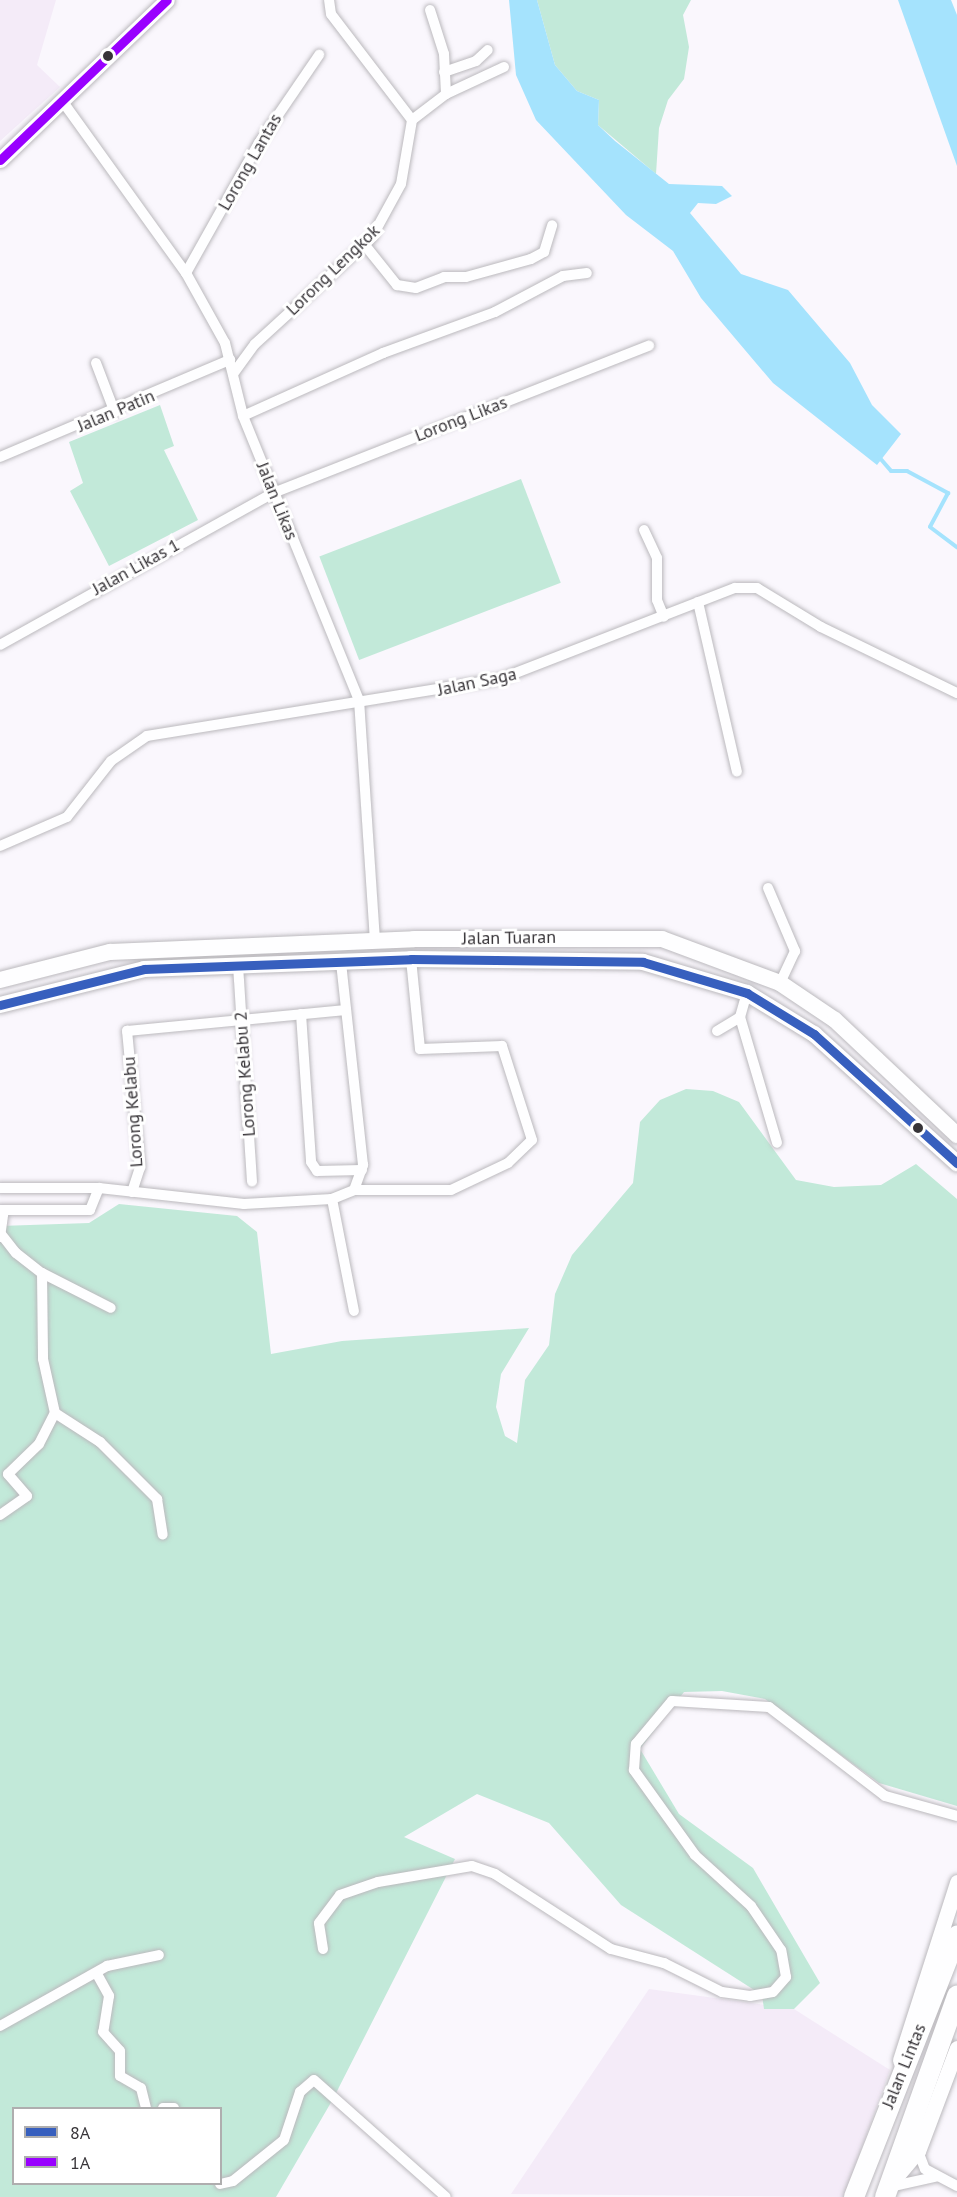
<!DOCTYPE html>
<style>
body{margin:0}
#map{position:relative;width:957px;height:2197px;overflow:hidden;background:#faf7fd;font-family:"PT Sans",sans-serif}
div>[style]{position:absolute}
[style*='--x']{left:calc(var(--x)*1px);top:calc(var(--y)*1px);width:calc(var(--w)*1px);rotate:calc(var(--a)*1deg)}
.education>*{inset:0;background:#f4ebf8}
.green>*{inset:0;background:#c2e9d9;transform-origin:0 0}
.water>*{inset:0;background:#a5e3fd}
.stream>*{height:4px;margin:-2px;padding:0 2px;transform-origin:2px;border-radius:2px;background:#a5e3fd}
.roads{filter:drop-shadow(0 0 2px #bbb9bd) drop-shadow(0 0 2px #bbb9bd)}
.street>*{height:10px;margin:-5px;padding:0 5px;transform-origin:5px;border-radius:5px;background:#fefeff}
.secondary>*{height:15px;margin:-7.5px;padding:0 7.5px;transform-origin:7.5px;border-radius:7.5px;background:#fefeff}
.primary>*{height:16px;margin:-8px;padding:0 8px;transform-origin:8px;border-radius:8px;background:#fefeff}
.highway>*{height:20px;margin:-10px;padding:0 10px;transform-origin:10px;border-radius:10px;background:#fefeff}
.bus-1>*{height:9px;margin:-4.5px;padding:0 4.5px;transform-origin:4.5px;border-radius:4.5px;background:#375fbe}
.bus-2>*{height:9px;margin:-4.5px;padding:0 4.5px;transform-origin:4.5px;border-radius:4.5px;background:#90f}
.dots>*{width:16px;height:16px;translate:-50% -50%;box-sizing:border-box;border:3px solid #fff;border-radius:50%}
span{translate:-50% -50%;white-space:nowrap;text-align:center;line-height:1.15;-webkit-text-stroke:6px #fff;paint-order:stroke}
.street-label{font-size:18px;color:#373438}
.legend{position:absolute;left:12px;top:2107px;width:210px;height:78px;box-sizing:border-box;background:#fff;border:2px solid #afaeaf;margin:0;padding:8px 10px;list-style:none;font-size:18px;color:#373438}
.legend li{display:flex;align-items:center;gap:12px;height:30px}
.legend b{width:30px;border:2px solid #afaeaf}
</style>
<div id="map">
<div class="education">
<div style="clip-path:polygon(0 0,56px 0,37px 65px,60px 87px,0 141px)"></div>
<div style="clip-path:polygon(649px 1989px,794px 2009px,890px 2070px,844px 2197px,511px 2194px)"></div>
</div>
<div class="green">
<div style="clip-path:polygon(537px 0,691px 0,683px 15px,689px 47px,684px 79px,668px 100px,659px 128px,656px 174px,598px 125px,599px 100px,577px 91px,555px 65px)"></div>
<div style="clip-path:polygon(160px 405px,174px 446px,164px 450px,198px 520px,109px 566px,70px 491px,83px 483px,69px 442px)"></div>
<div style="left:521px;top:479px;width:111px;height:216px;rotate:69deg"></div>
<div style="clip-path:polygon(evenodd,686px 1089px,713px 1091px,739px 1102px,796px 1180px,834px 1187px,881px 1185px,916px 1164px,957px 1199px,957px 1806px,879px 1783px,765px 1699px,722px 1691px,684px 1692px,640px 1749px,679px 1814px,753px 1868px,820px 1983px,794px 2009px,764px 2009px,762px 1995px,621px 1905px,549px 1823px,477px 1794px,404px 1837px,455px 1859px,333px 2099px,276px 2197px,0 2197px,0 1226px,89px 1223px,119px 1204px,237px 1216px,257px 1232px,271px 1354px,342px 1341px,529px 1328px,501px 1374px,496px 1407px,505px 1436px,517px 1443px,525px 1380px,549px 1345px,555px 1294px,572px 1255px,633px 1183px,640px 1122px,660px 1100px,686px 1089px,14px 2108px,220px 2108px,220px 2184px,14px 2184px,14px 2108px)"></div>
</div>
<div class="water">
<div style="clip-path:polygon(509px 0,537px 0,555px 65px,577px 91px,599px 100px,598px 125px,615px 141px,669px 184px,722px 186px,732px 196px,716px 204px,698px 203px,690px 213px,741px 274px,788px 290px,850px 363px,872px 405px,901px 434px,877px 465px,773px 383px,701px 298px,673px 251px,626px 215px,536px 120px,516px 75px)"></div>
<div style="clip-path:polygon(898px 0,951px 0,957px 15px,957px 166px)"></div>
</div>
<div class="stream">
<div style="--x:879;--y:457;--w:18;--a:49"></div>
<div style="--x:891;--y:471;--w:16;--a:0"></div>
<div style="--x:907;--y:471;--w:47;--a:28.2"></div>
<div style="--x:948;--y:493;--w:38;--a:118"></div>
<div style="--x:930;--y:527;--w:34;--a:37"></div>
</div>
<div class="roads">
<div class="street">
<div style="--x:430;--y:10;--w:46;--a:72.3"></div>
<div style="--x:444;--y:54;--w:40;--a:87.1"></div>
<div style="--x:444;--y:72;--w:34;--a:-19"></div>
<div style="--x:476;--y:61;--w:16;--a:-43"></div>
<div style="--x:63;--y:102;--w:211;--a:54.3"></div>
<div style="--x:186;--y:273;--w:80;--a:60.9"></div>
<div style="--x:225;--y:343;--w:75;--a:76.1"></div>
<div style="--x:243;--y:416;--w:307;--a:67.8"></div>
<div style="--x:359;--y:700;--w:243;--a:86.2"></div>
<div style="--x:412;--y:120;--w:43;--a:-37.4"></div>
<div style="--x:446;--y:94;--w:64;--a:-25"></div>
<div style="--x:364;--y:244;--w:53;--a:51.2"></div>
<div style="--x:397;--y:285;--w:19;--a:9"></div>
<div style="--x:416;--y:288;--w:30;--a:-21"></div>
<div style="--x:444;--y:277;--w:22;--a:0"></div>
<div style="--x:466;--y:277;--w:67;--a:-15.5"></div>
<div style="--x:531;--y:259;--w:15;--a:-28"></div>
<div style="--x:544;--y:252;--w:28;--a:-73"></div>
<div style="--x:186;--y:273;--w:149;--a:-60.7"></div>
<div style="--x:259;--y:143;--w:107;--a:-55.7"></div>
<div style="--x:96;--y:363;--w:53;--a:69.2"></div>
<div style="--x:233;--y:374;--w:37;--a:-54"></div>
<div style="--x:255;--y:344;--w:159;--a:-42.4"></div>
<div style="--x:372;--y:237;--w:60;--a:-61.3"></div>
<div style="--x:401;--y:184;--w:65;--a:-80.2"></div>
<div style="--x:412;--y:120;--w:133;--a:-127.4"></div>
<div style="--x:331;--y:14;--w:14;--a:-98"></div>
<div style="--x:243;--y:416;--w:154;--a:-24.2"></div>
<div style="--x:383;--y:353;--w:119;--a:-20.1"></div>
<div style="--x:495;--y:312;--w:77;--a:-27.9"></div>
<div style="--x:563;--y:276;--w:24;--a:-7"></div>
<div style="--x:0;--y:457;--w:250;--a:-22.9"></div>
<div style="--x:644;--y:530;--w:31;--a:65"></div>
<div style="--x:657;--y:558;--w:42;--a:90"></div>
<div style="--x:657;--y:600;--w:18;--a:68"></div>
<div style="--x:698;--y:602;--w:174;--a:77.1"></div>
<div style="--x:0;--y:645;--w:312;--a:-29.1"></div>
<div style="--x:273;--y:493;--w:404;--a:-21.4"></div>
<div style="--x:0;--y:846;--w:73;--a:-23.4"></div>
<div style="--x:67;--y:817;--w:71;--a:-51.8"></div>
<div style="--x:111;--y:761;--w:44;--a:-34.8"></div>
<div style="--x:147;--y:736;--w:358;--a:-9.2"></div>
<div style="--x:500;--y:679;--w:252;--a:-21.2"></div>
<div style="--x:735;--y:588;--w:22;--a:0"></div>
<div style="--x:757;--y:588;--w:75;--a:31.4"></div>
<div style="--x:821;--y:627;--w:151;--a:25.9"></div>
<div style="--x:768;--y:888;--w:69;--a:66.8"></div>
<div style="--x:795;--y:951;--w:35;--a:115"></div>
<div style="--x:238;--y:965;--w:217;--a:86.3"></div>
<div style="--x:301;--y:1014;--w:148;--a:86.1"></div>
<div style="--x:311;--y:1162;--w:11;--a:56"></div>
<div style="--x:317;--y:1171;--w:45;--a:-1.3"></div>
<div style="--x:740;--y:1017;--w:131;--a:73.6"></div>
<div style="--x:717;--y:1031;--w:27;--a:-31"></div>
<div style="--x:740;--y:1017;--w:25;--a:-74"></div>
<div style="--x:0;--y:1188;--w:99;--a:0"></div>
<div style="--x:99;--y:1188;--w:146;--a:6.3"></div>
<div style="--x:244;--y:1204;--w:88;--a:-3.3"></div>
<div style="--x:332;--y:1199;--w:24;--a:-22"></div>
<div style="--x:354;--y:1190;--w:27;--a:-70"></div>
<div style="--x:363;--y:1165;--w:204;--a:-96.2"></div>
<div style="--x:354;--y:1190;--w:97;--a:0"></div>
<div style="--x:451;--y:1190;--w:63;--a:-25.3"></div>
<div style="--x:508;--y:1163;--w:33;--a:-44"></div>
<div style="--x:532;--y:1140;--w:99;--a:-107.7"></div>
<div style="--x:502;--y:1046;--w:82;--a:177.9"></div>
<div style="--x:420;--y:1049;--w:90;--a:-95.7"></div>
<div style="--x:132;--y:1192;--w:25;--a:-72"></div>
<div style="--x:140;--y:1168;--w:138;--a:-95.4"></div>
<div style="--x:127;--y:1031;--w:220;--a:-5.5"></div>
<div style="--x:332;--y:1199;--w:114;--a:78.9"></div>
<div style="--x:0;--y:1210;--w:90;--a:0"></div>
<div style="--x:90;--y:1210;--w:24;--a:-68"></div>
<div style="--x:1;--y:1234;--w:24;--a:52"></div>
<div style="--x:16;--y:1253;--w:33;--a:38"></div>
<div style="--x:42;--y:1273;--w:77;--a:26.9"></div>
<div style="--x:0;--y:1237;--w:27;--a:-82"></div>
<div style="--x:42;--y:1273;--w:86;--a:89.3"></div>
<div style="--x:43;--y:1359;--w:55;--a:77.5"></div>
<div style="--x:55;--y:1413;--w:54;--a:32.8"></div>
<div style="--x:100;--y:1442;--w:81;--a:45"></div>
<div style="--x:157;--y:1499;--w:36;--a:81"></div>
<div style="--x:0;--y:1515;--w:33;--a:-35"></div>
<div style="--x:27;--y:1496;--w:29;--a:-131"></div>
<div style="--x:8;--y:1474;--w:43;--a:-44.1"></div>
<div style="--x:39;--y:1444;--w:35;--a:-63"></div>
<div style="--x:323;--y:1949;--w:26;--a:-99"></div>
<div style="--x:319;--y:1923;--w:35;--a:-53"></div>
<div style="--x:340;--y:1895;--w:40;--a:-18.9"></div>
<div style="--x:378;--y:1882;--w:95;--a:-9.7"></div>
<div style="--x:472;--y:1866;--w:24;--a:19"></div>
<div style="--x:495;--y:1874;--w:138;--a:32.9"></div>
<div style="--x:611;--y:1949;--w:55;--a:14.8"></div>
<div style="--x:664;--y:1963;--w:65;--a:26.6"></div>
<div style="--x:722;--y:1992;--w:28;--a:8"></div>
<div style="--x:750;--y:1996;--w:23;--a:-10"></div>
<div style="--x:773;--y:1992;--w:20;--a:-49"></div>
<div style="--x:786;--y:1977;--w:27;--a:-100"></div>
<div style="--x:781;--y:1950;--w:53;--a:-124.3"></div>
<div style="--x:751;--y:1906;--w:76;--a:-137.7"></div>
<div style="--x:695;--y:1855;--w:105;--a:-125.7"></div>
<div style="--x:634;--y:1770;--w:26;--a:-86"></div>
<div style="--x:636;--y:1744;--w:56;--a:-50.1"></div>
<div style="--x:672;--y:1701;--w:97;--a:3.5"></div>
<div style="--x:769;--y:1707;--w:146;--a:37.5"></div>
<div style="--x:885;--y:1796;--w:75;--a:15.5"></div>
<div style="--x:97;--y:1974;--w:25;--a:61"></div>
<div style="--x:109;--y:1996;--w:36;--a:99"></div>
<div style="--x:103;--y:2032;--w:25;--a:48"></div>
<div style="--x:120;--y:2051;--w:25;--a:90"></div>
<div style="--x:120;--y:2076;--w:24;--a:30"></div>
<div style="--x:141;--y:2088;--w:21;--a:76"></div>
<div style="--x:0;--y:2026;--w:123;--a:-29.3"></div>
<div style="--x:107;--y:1966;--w:53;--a:-11.9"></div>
<div style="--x:163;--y:2108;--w:11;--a:0"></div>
<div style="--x:918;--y:2151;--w:19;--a:69"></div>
<div style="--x:925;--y:2169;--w:36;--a:28"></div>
<div style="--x:220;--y:2184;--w:13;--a:-13"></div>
<div style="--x:233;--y:2181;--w:65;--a:-38.8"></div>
<div style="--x:284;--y:2140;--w:51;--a:-71.6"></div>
<div style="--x:300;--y:2092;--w:18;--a:-41"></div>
<div style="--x:314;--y:2080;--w:176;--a:41.6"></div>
<div style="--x:889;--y:2187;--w:47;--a:-12.3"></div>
</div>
<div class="secondary">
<div style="--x:0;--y:160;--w:231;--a:-43.8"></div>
<div style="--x:900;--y:2060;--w:187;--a:-72.2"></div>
<div style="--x:896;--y:2177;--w:34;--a:-50"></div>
<div style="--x:918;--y:2151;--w:110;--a:-69.3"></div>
</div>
<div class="primary">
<div style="--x:0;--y:980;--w:114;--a:-14.3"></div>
<div style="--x:110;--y:952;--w:304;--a:-2.4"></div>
<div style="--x:414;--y:939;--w:248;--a:0"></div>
<div style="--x:662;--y:939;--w:126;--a:20.4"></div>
<div style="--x:780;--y:983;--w:66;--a:33.9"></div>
<div style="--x:835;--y:1020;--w:168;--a:43.3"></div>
<div style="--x:0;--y:1005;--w:148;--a:-14"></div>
<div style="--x:144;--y:969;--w:267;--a:-2.1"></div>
<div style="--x:411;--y:959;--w:232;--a:0.7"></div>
<div style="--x:643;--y:962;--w:109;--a:16.6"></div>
<div style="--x:747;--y:993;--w:79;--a:31.5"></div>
<div style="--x:814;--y:1034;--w:193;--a:42.1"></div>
</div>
<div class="highway">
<div style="--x:854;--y:2197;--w:281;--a:-68.5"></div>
<div style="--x:885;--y:2197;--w:214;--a:-70.3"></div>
</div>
</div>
<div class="bus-1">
<div style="--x:0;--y:1005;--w:148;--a:-14"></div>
<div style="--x:144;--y:969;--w:267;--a:-2.1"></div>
<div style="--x:411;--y:959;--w:232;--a:0.7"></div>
<div style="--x:643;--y:962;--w:109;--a:16.6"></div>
<div style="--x:747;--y:993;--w:79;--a:31.5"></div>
<div style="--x:814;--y:1034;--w:193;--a:42.1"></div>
</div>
<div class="bus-2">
<div style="--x:0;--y:160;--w:231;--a:-43.8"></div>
</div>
<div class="dots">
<div style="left:108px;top:56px;background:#373438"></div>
<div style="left:918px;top:1128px;background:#373438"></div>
</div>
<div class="street-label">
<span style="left:250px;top:162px;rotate:-60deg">Lorong Lantas</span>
<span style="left:333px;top:270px;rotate:-44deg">Lorong Lengkok</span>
<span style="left:116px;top:411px;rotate:-23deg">Jalan Patin</span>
<span style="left:461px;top:419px;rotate:-21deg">Lorong Likas</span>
<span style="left:277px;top:501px;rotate:68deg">Jalan Likas</span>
<span style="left:136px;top:567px;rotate:-29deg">Jalan Likas 1</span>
<span style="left:477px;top:682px;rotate:-12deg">Jalan Saga</span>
<span style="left:509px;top:938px;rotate:-1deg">Jalan Tuaran</span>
<span style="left:245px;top:1074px;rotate:-94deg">Lorong Kelabu 2</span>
<span style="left:133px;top:1112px;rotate:-94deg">Lorong Kelabu</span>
<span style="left:904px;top:2066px;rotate:-68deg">Jalan Lintas</span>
</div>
<ul class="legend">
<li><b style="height:8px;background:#375fbe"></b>8A</li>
<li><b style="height:8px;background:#90f"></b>1A</li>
</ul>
</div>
